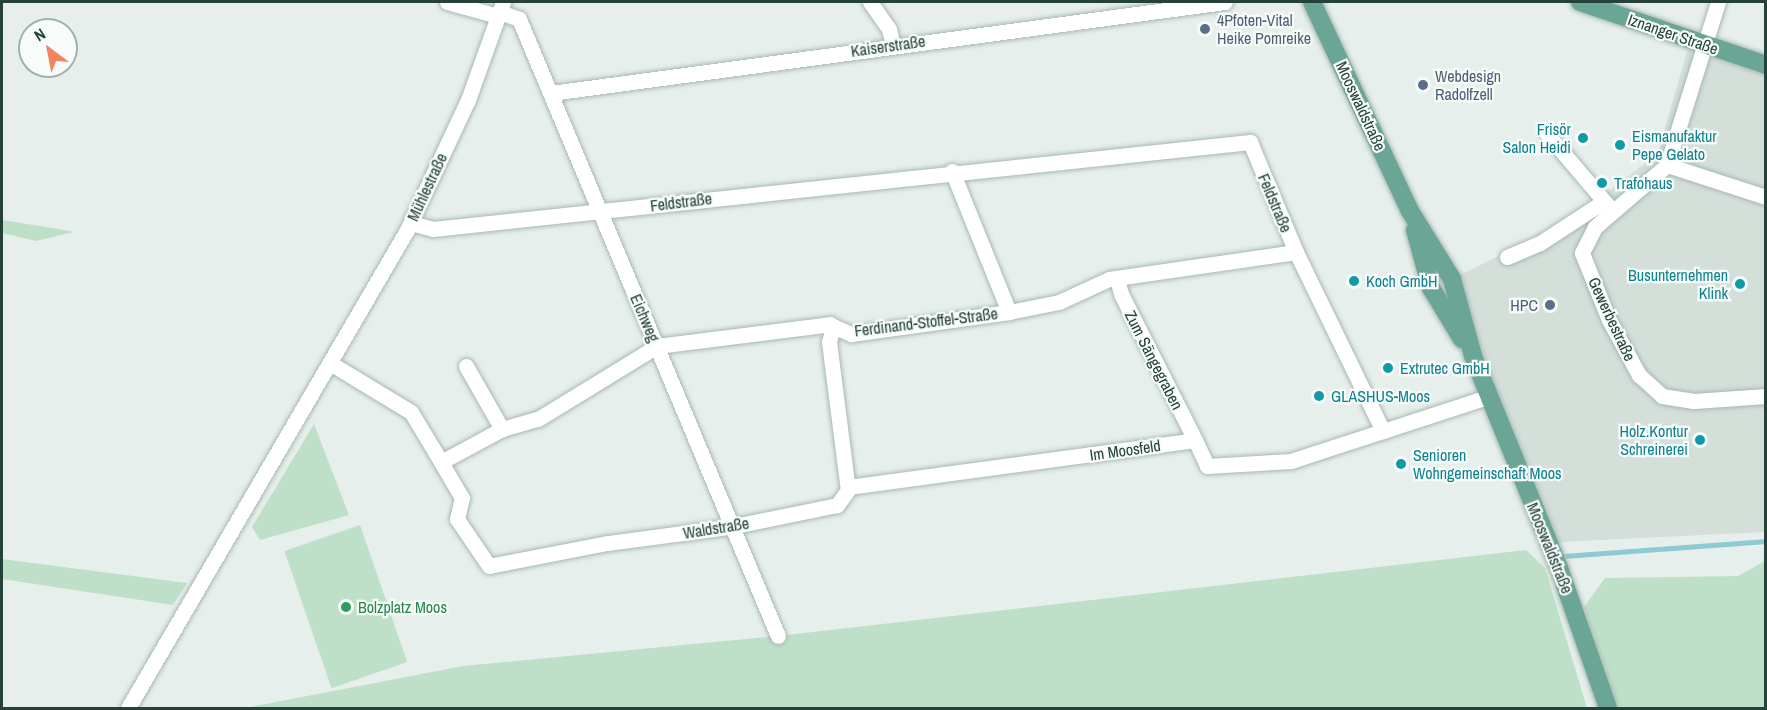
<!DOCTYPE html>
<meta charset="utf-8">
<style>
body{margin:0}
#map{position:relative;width:1767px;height:710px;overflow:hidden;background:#e6efeb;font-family:"Archivo Narrow",sans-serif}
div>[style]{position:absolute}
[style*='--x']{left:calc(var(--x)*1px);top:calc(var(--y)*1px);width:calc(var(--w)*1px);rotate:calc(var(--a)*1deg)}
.built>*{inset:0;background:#d4dfda}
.green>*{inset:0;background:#bfe0c8;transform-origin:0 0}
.stream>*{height:4.5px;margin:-2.25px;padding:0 2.25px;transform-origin:2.25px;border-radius:2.25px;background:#8ec9d4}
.roads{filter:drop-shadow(0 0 2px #a8b8b2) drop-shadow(0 0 2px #a8b8b2)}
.minor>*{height:15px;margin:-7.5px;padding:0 7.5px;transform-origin:7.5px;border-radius:7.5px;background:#fff}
.major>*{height:18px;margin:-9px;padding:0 9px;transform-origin:9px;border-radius:9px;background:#6aa596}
.dots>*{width:16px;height:16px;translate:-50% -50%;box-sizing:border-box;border:3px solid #f7fbf9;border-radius:50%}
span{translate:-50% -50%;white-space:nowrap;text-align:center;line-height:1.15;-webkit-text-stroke:4.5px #f7fbf9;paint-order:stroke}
.service-label{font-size:16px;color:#4e5e75}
.left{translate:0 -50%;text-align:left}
.right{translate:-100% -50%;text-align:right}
.street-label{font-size:16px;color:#24423a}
.culture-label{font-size:16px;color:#0d838f}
.leisure-label{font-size:16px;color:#27864d}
.frame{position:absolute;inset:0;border:3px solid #24423a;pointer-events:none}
.north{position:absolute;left:18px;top:18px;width:60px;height:60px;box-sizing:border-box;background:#f7fbf9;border:2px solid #a3b1ad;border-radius:50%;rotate:328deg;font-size:16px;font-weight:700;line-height:24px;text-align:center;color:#24423a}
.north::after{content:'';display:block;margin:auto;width:21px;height:27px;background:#f4845f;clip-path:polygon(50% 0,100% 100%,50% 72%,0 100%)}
</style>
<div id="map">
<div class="built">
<div style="clip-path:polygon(1690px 41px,1765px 65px,1765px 532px,1559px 542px,1452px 279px,1572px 220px,1658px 153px)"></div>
</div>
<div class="green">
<div style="clip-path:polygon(2px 220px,59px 229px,74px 232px,36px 241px,2px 233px)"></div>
<div style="clip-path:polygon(314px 424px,349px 515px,260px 540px,252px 527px)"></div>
<div style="left:360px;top:525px;width:145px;height:80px;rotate:71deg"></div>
<div style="clip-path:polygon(1526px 550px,1545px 568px,1587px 708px,245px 708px,463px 666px,778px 636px)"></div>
<div style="clip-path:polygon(2px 559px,48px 565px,187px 583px,173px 605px,2px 579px)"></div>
<div style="clip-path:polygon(1765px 561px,1765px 708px,1614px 708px,1584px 607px,1605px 578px,1738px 576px)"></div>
</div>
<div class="stream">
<div style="--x:1564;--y:556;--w:203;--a:-4.2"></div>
</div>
<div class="roads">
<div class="minor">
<div style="--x:447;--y:2;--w:53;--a:15.4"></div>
<div style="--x:870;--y:2;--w:33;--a:55"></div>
<div style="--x:889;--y:29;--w:16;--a:76"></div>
<div style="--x:1718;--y:2;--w:171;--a:107.4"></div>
<div style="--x:1667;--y:165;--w:95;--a:139.3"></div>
<div style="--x:1595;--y:227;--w:29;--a:117"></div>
<div style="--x:1582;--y:253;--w:72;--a:68.1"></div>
<div style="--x:1609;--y:320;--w:63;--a:61.4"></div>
<div style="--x:1639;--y:375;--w:31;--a:42"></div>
<div style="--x:1662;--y:396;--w:32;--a:9"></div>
<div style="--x:1694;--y:401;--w:72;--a:-4"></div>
<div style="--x:500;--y:12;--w:20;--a:20"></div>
<div style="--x:519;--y:19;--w:669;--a:67.23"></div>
<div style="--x:551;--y:93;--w:680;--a:-7.69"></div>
<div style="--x:1548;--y:135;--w:96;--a:49.7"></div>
<div style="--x:1667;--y:165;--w:104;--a:17.9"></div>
<div style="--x:952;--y:171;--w:152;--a:68"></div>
<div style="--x:411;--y:223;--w:23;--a:15"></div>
<div style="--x:433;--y:229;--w:822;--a:-6.08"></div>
<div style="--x:1250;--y:142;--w:119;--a:67.3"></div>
<div style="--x:1296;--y:252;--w:199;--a:64.1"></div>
<div style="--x:1383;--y:431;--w:113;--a:-18.1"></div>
<div style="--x:1507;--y:257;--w:36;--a:-23"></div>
<div style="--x:1540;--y:243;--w:75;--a:-33.1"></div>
<div style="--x:1117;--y:278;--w:16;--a:76"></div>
<div style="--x:1121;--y:294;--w:164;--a:63.1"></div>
<div style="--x:833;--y:326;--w:16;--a:104"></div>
<div style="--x:829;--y:342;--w:149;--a:82.7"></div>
<div style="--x:848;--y:490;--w:19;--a:126"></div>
<div style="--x:837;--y:505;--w:104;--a:168.4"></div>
<div style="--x:735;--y:526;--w:129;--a:172.4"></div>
<div style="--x:607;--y:543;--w:120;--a:169"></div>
<div style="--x:489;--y:566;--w:57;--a:-124.2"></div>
<div style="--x:457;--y:519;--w:22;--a:-77"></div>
<div style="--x:462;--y:498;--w:42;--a:-120.3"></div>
<div style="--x:441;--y:462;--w:69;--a:-28.4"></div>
<div style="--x:502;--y:429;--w:37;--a:-16"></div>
<div style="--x:538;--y:419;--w:140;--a:-31.5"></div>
<div style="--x:657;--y:346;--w:174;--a:-7.2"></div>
<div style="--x:830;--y:324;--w:4;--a:34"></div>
<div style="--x:833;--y:326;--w:20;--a:24"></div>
<div style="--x:851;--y:334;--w:160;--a:-7.9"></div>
<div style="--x:1009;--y:312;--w:51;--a:-11.3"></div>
<div style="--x:1059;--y:302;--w:55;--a:-24.7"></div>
<div style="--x:1109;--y:279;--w:189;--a:-8.2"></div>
<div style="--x:330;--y:363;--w:95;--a:31.2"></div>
<div style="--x:411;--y:412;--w:58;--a:59"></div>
<div style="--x:466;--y:366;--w:73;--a:60.3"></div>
<div style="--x:848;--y:487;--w:350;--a:-7.7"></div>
<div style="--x:1195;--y:440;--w:29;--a:65"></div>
<div style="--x:1207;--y:466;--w:84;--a:-3.4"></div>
<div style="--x:1291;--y:461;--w:97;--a:-18.1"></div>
<div style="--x:128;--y:708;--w:553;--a:-59.73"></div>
<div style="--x:407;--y:230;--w:144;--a:-64.9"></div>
<div style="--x:468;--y:100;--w:104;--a:-70.3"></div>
</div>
<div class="major">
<div style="--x:1312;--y:2;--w:231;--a:64.9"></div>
<div style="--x:1410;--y:211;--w:80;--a:58.3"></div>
<div style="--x:1452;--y:279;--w:80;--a:74.7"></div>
<div style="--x:1473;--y:356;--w:229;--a:67.9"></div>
<div style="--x:1559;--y:568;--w:148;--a:70.7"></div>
<div style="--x:1580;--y:2;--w:196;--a:18.7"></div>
<div style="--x:1415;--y:230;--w:60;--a:74.6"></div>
<div style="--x:1431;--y:288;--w:60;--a:58.7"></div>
</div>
</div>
<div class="dots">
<div style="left:1205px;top:29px;background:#5c6f8a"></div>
<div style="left:1423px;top:85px;background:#5c6f8a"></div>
<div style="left:1583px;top:138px;background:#0f9aa8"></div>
<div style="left:1620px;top:145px;background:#0f9aa8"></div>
<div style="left:1602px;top:183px;background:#0f9aa8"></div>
<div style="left:1354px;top:281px;background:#0f9aa8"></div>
<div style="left:1740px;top:284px;background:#0f9aa8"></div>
<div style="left:1550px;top:305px;background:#5c6f8a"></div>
<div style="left:1388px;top:368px;background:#0f9aa8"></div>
<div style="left:1319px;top:396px;background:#0f9aa8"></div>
<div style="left:1700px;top:440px;background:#0f9aa8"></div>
<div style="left:1401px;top:464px;background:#0f9aa8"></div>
<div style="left:346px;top:607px;background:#2e9e5b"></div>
</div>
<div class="service-label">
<span class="left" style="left:1217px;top:29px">4Pfoten-Vital<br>Heike Pomreike</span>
<span class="left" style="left:1435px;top:85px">Webdesign<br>Radolfzell</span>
<span class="right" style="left:1538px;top:305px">HPC</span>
</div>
<div class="street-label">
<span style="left:1673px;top:34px;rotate:19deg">Iznanger Straße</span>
<span style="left:888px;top:46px;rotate:-8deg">Kaiserstraße</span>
<span style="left:1361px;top:106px;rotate:65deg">Mooswaldstraße</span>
<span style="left:427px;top:187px;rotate:-65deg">Mühlestraße</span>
<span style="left:681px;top:202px;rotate:-7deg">Feldstraße</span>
<span style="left:1275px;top:203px;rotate:67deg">Feldstraße</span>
<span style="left:645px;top:318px;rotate:67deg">Eichweg</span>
<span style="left:1612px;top:319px;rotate:65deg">Gewerbestraße</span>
<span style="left:926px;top:322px;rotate:-7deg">Ferdinand-Stoffel-Straße</span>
<span style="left:1154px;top:360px;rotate:63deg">Zum Sängegraben</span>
<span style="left:1125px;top:450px;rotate:-8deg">Im Moosfeld</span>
<span style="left:716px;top:528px;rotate:-9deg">Waldstraße</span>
<span style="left:1550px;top:548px;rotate:68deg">Mooswaldstraße</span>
</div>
<div class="culture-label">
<span class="right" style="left:1571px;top:138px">Frisör<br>Salon Heidi</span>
<span class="left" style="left:1632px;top:145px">Eismanufaktur<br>Pepe Gelato</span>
<span class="left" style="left:1614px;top:183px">Trafohaus</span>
<span class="right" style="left:1728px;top:284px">Busunternehmen<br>Klink</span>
<span class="left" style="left:1366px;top:281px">Koch GmbH</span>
<span class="left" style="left:1400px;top:368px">Extrutec GmbH</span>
<span class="left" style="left:1331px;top:396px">GLASHUS-Moos</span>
<span class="right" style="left:1688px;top:440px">Holz.Kontur<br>Schreinerei</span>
<span class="left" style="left:1413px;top:464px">Senioren<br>Wohngemeinschaft Moos</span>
</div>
<div class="leisure-label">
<span class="left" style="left:358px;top:607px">Bolzplatz Moos</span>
</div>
<div class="frame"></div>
<div class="north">N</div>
</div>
